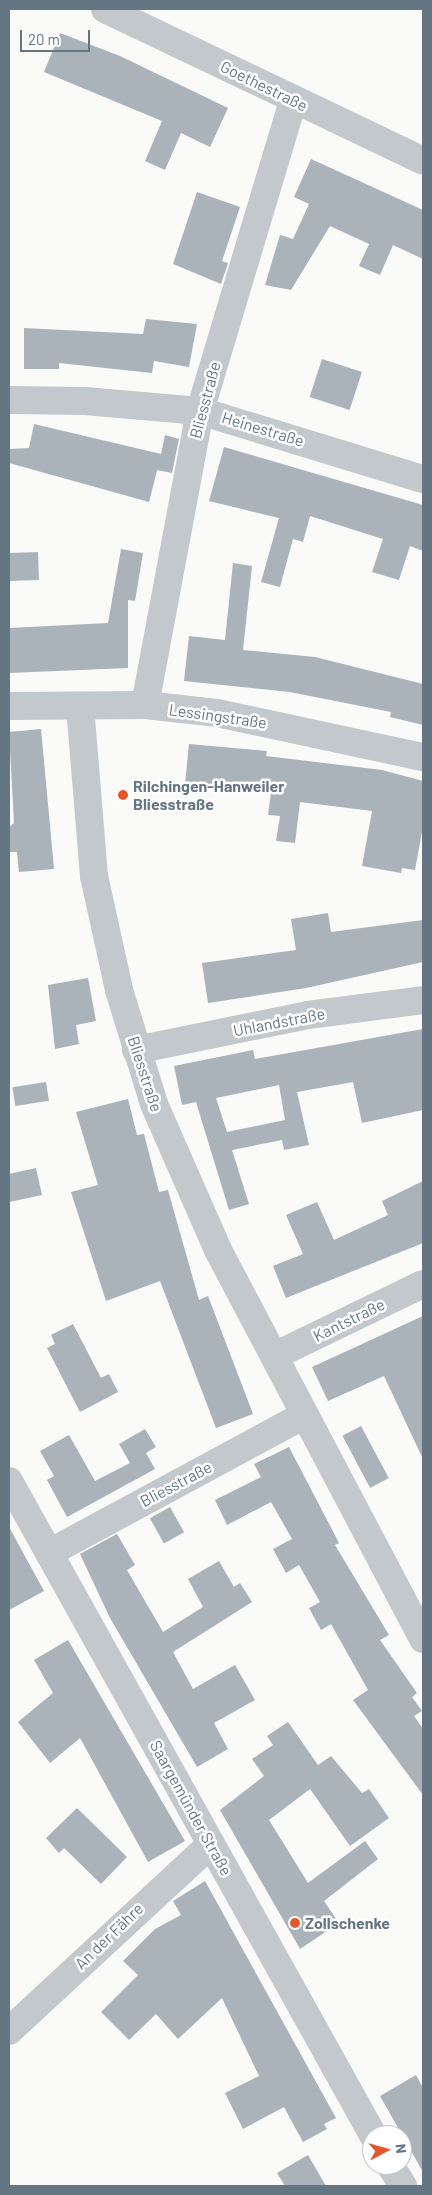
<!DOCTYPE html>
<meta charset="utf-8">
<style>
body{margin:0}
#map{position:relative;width:432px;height:2195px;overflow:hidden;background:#fafaf8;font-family:Barlow,sans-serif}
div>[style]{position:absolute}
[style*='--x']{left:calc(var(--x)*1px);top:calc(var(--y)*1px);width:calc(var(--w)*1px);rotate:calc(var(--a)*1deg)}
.building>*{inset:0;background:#aab3b9;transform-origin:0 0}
.minor>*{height:28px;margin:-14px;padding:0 14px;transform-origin:14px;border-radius:14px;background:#c3c8cc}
.dots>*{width:14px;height:14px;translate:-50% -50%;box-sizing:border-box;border:2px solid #fff;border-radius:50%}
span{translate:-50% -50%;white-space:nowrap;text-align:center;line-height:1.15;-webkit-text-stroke:5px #fff;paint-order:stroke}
.street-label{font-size:16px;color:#657683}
.poi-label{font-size:16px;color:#657683;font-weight:700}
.left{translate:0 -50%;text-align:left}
.frame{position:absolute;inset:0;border:10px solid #657683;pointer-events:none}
.north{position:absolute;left:362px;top:2125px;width:50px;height:50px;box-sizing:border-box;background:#fff;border:1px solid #c1c8cd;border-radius:50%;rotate:84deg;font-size:14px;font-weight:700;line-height:20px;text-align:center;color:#657683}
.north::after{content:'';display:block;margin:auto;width:18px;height:22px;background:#e4572e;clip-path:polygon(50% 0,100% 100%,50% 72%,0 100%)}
.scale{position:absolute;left:20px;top:30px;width:70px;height:22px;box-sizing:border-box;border:2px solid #657683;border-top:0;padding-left:6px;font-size:15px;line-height:18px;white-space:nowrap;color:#657683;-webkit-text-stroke:4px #fff;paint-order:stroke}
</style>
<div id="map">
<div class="building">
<div style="clip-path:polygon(60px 33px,120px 56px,228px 108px,210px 147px,181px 133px,165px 170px,145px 161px,162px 121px,44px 72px)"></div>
<div style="clip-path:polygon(311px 159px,423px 210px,423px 259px,393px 245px,380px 275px,359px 266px,369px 244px,330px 226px,291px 290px,265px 285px,280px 235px,293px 239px,309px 204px,294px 197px)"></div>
<div style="clip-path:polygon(197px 192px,240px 207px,222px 261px,228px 263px,221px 284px,173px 264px)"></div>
<div style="clip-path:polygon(146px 319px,197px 324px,189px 367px,154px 361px,152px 373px,59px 363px,59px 369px,24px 369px,24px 328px,143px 334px)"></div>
<div style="left:322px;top:359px;width:42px;height:40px;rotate:18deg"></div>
<div style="clip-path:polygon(34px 424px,161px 454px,165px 435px,179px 439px,172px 473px,157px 470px,161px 455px,149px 502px,9px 463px,9px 449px,29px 448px)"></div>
<div style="clip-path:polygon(224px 447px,423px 505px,423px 551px,410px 546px,399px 580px,372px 572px,383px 539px,310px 516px,303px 542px,293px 539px,280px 587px,261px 582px,279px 518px,209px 501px)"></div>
<div style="clip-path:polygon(121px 549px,143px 553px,135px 601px,128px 600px,128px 668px,9px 673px,9px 628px,108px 623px)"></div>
<div style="left:38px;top:552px;width:28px;height:29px;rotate:88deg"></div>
<div style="clip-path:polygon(233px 563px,252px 566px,243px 650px,315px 657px,423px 684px,423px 725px,390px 717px,391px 712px,290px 692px,184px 681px,189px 636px,225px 640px)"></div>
<div style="clip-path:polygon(41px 729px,54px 869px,19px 872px,17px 852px,9px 852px,9px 827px,14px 823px,9px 732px)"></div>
<div style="clip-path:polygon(189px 744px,267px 751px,266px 756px,382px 770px,423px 781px,423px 826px,415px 870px,402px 868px,401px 873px,362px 866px,372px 811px,300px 802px,295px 843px,276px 841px,280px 816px,268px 815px,271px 792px,185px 784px)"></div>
<div style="clip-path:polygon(328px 913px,331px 932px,423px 920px,423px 962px,306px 988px,208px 1003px,202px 963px,296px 950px,291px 919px)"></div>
<div style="clip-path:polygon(88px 978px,96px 1021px,76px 1025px,79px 1044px,55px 1049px,48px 985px)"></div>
<div style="clip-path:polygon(evenodd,423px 1029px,423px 1110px,362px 1123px,353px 1082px,297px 1092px,309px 1145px,284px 1150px,282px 1140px,232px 1150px,249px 1204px,229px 1210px,196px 1102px,182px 1105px,174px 1066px,253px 1050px,255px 1059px,423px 1029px,279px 1085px,285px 1120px,227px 1132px,216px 1098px,279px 1085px)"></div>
<div style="left:46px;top:1082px;width:19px;height:34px;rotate:81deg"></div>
<div style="clip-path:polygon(128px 1099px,137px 1135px,144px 1134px,159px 1192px,168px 1190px,199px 1300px,208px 1296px,253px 1414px,216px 1428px,160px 1281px,106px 1301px,71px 1192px,98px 1185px,76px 1112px)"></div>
<div style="clip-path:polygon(36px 1168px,42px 1195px,9px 1202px,9px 1174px)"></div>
<div style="clip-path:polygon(423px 1181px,423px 1243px,286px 1298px,273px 1266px,303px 1254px,286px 1215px,317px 1202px,334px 1240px,388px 1215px,382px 1201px)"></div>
<div style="clip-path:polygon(423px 1316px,423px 1459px,384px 1376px,328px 1401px,312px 1367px)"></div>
<div style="clip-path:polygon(73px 1324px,101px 1378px,109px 1374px,118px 1392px,80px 1412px,47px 1348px,55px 1344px,51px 1335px)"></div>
<div style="left:361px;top:1426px;width:59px;height:21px;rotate:62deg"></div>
<div style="clip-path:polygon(145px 1429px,156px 1447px,146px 1453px,155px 1469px,67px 1517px,47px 1480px,54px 1476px,40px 1451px,69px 1435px,95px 1481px,130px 1463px,119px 1444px)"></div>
<div style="clip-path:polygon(289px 1447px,339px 1543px,335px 1545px,389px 1635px,380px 1640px,417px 1693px,412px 1697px,422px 1711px,414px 1716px,423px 1729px,423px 1795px,353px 1700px,368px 1690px,331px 1624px,321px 1630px,309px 1608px,320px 1602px,299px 1565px,286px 1573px,273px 1549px,292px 1539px,271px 1502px,227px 1525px,215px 1500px,261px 1477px,254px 1464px)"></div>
<div style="left:170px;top:1507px;width:29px;height:23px;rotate:61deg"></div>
<div style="clip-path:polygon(9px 1527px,44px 1591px,9px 1610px)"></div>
<div style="clip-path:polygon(117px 1534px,135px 1565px,127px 1570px,163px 1632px,203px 1607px,188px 1579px,219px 1561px,234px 1587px,240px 1583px,252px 1602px,173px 1652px,193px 1689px,235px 1665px,255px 1700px,214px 1723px,228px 1749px,197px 1767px,110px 1618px,80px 1554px)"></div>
<div style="clip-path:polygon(68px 1640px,185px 1841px,148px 1862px,80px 1738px,50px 1763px,18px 1722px,53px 1693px,34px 1660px)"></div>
<div style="clip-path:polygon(288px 1722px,318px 1765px,331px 1756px,362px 1793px,369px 1789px,389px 1818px,350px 1846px,310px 1789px,269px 1820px,308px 1883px,365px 1841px,378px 1859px,324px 1901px,339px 1923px,300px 1949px,220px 1810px,264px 1776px,252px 1759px,273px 1745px,267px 1736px)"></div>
<div style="clip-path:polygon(77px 1808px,127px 1857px,101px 1884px,64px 1848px,59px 1853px,46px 1838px)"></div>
<div style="clip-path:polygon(205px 1881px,336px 2118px,324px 2124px,327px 2129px,303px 2142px,284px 2107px,243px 2129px,225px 2093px,259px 2076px,222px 1998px,178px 2039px,156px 2014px,129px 2040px,101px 2012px,138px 1975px,123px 1961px,155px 1929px,181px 1915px,173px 1901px)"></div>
<div style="clip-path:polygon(416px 2075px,423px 2088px,423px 2172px,380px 2096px)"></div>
<div style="clip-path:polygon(308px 2155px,326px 2186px,285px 2186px,277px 2173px)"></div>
</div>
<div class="minor">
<div style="--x:105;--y:9;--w:352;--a:25.5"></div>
<div style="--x:9;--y:400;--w:76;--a:0.8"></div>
<div style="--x:85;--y:401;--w:115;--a:5"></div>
<div style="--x:200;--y:411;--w:233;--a:17"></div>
<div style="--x:145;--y:705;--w:299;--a:-79.4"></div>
<div style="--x:200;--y:411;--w:324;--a:-73.3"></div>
<div style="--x:9;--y:706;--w:136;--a:-0.4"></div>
<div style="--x:145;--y:705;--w:72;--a:6.3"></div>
<div style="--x:217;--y:713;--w:211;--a:12.1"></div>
<div style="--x:80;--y:706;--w:171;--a:85.3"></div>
<div style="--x:94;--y:876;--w:117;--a:77.6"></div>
<div style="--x:119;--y:990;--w:119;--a:72.9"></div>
<div style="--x:154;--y:1104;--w:159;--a:66.3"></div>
<div style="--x:218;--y:1250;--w:440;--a:62.2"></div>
<div style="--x:136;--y:1050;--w:176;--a:-11.5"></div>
<div style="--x:308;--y:1015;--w:116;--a:-7.4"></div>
<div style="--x:274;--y:1356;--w:165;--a:-25.8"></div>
<div style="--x:9;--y:1481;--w:748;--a:60.9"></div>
<div style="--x:49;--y:1553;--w:290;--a:-28.4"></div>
<div style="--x:9;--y:2031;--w:275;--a:-42.8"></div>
<div style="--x:390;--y:2165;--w:25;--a:58"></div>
</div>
<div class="dots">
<div style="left:123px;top:795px;background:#e4572e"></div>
<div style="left:295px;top:1923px;background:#e4572e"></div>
</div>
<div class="street-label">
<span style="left:264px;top:86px;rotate:26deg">Goethestraße</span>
<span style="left:205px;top:400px;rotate:-75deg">Bliesstraße</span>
<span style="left:263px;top:429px;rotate:17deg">Heinestraße</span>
<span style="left:218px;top:716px;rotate:8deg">Lessingstraße</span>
<span style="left:279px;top:1022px;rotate:-11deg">Uhlandstraße</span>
<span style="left:145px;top:1074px;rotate:72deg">Bliesstraße</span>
<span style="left:349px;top:1320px;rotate:-26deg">Kantstraße</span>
<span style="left:176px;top:1484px;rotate:-28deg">Bliesstraße</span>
<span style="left:191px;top:1808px;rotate:61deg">Saargemünder Straße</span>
<span style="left:109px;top:1936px;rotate:-44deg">An der Fähre</span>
</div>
<div class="poi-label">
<span class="left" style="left:133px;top:795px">Rilchingen-Hanweiler<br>Bliesstraße</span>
<span class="left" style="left:305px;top:1923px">Zollschenke</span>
</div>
<div class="frame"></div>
<div class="north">N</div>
<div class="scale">20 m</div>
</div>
